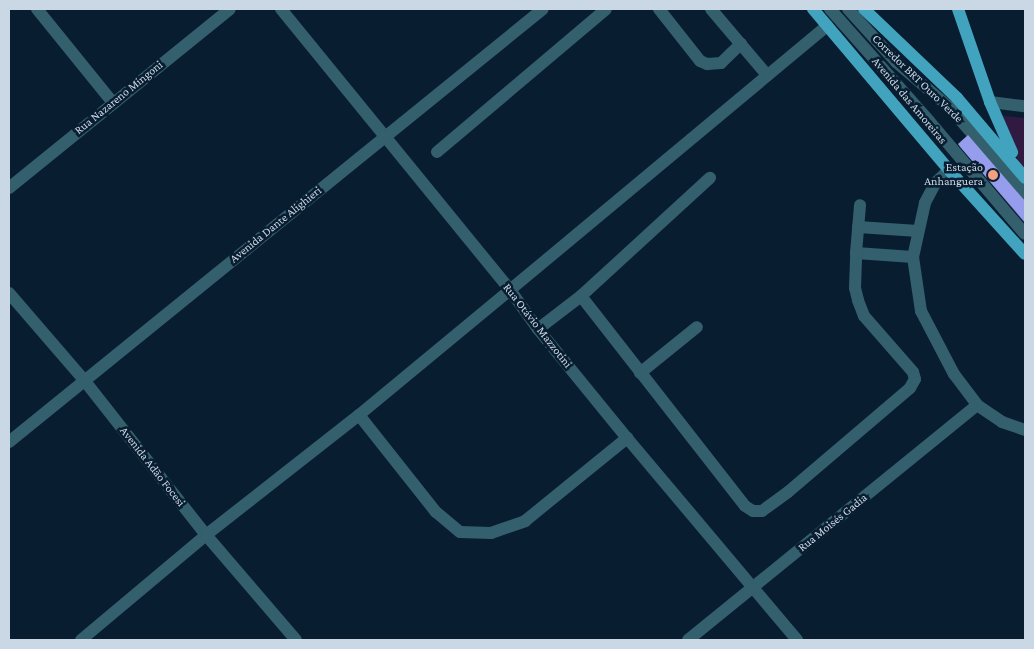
<!DOCTYPE html>
<meta charset="utf-8">
<style>
body{margin:0}
#map{position:relative;width:1034px;height:649px;overflow:hidden;background:#091d31;font-family:"Crimson Pro",serif}
div>[style]{position:absolute}
[style*='--x']{left:calc(var(--x)*1px);top:calc(var(--y)*1px);width:calc(var(--w)*1px);rotate:calc(var(--a)*1deg)}
.green>*{inset:0;background:#311a41}
.minor>*{height:12px;margin:-6px;padding:0 6px;transform-origin:6px;border-radius:6px;background:#345f6c}
.major>*{height:12px;margin:-6px;padding:0 6px;transform-origin:6px;border-radius:6px;background:#41a3be}
.wall>*{inset:0;background:#8187cb}
.building>*{inset:0;background:#969dec}
.dots>*{width:14px;height:14px;translate:-50% -50%;box-sizing:border-box;border:2px solid #091d31;border-radius:50%}
span{translate:-50% -50%;white-space:nowrap;text-align:center;line-height:1.15;-webkit-text-stroke:5px #091d31;paint-order:stroke}
.street-label{font-size:12px;color:#cad7e4}
.poi-label{font-size:12px;color:#cad7e4}
.right{translate:-100% -50%;text-align:right}
.frame{position:absolute;inset:0;border:10px solid #cad7e4;pointer-events:none}
</style>
<div id="map">
<div class="green">
<div style="clip-path:polygon(1003px 116px,1025px 118px,1025px 174px,1011px 145px)"></div>
</div>
<div class="minor">
<div style="--x:37;--y:9;--w:121;--a:51"></div>
<div style="--x:281;--y:9;--w:362;--a:50.8"></div>
<div style="--x:510;--y:290;--w:48;--a:54.3"></div>
<div style="--x:538;--y:329;--w:141;--a:50.8"></div>
<div style="--x:627;--y:438;--w:264;--a:49.9"></div>
<div style="--x:659;--y:9;--w:66;--a:51.7"></div>
<div style="--x:700;--y:61;--w:8;--a:23"></div>
<div style="--x:707;--y:64;--w:14;--a:-4"></div>
<div style="--x:721;--y:63;--w:28;--a:-44"></div>
<div style="--x:711;--y:9;--w:87;--a:49.7"></div>
<div style="--x:830;--y:9;--w:149;--a:48.5"></div>
<div style="--x:929;--y:121;--w:148;--a:49.7"></div>
<div style="--x:848;--y:9;--w:72;--a:47.8"></div>
<div style="--x:896;--y:62;--w:70;--a:40.3"></div>
<div style="--x:949;--y:107;--w:116;--a:48.9"></div>
<div style="--x:990;--y:102;--w:35;--a:7"></div>
<div style="--x:437;--y:152;--w:221;--a:-40.2"></div>
<div style="--x:949;--y:170;--w:18;--a:137"></div>
<div style="--x:936;--y:182;--w:24;--a:118"></div>
<div style="--x:925;--y:203;--w:55;--a:102.5"></div>
<div style="--x:913;--y:257;--w:55;--a:81.6"></div>
<div style="--x:921;--y:311;--w:71;--a:62.4"></div>
<div style="--x:954;--y:374;--w:39;--a:53"></div>
<div style="--x:977;--y:405;--w:30;--a:34"></div>
<div style="--x:1002;--y:422;--w:24;--a:19"></div>
<div style="--x:9;--y:188;--w:284;--a:-39"></div>
<div style="--x:858;--y:227;--w:60;--a:3.8"></div>
<div style="--x:856;--y:253;--w:57;--a:4"></div>
<div style="--x:9;--y:293;--w:115;--a:49.2"></div>
<div style="--x:84;--y:380;--w:197;--a:51.8"></div>
<div style="--x:206;--y:535;--w:138;--a:49.4"></div>
<div style="--x:581;--y:296;--w:266;--a:52"></div>
<div style="--x:745;--y:506;--w:9;--a:32"></div>
<div style="--x:753;--y:511;--w:9;--a:0"></div>
<div style="--x:762;--y:511;--w:32;--a:-36"></div>
<div style="--x:788;--y:492;--w:160;--a:-40.4"></div>
<div style="--x:910;--y:388;--w:10;--a:-61"></div>
<div style="--x:915;--y:379;--w:7;--a:-106"></div>
<div style="--x:913;--y:372;--w:74;--a:-131.2"></div>
<div style="--x:864;--y:316;--w:17;--a:-111"></div>
<div style="--x:858;--y:300;--w:12;--a:-104"></div>
<div style="--x:855;--y:288;--w:35;--a:-88"></div>
<div style="--x:856;--y:253;--w:48;--a:-85.2"></div>
<div style="--x:538;--y:329;--w:54;--a:-37.5"></div>
<div style="--x:581;--y:296;--w:175;--a:-42.5"></div>
<div style="--x:640;--y:373;--w:73;--a:-38.9"></div>
<div style="--x:359;--y:415;--w:124;--a:51.6"></div>
<div style="--x:436;--y:512;--w:31;--a:40"></div>
<div style="--x:460;--y:532;--w:31;--a:2"></div>
<div style="--x:491;--y:533;--w:36;--a:-19"></div>
<div style="--x:525;--y:521;--w:132;--a:-39.1"></div>
<div style="--x:9;--y:442;--w:687;--a:-39.04"></div>
<div style="--x:81;--y:640;--w:163;--a:-40"></div>
<div style="--x:206;--y:535;--w:194;--a:-38.1"></div>
<div style="--x:359;--y:415;--w:196;--a:-39.6"></div>
<div style="--x:510;--y:290;--w:413;--a:-39.8"></div>
<div style="--x:688;--y:640;--w:372;--a:-39.1"></div>
</div>
<div class="major">
<div style="--x:813;--y:9;--w:211;--a:49.8"></div>
<div style="--x:949;--y:170;--w:113;--a:47.9"></div>
<div style="--x:864;--y:9;--w:129;--a:43.7"></div>
<div style="--x:957;--y:98;--w:105;--a:49.6"></div>
<div style="--x:958;--y:9;--w:98;--a:71"></div>
<div style="--x:990;--y:102;--w:55;--a:66.3"></div>
</div>
<div class="wall">
<div style="clip-path:polygon(958px 144px,1025px 201px,1025px 223px,961px 148px)"></div>
</div>
<div class="building">
<div style="clip-path:polygon(968px 135px,1025px 201px,1025px 222px,958px 144px)"></div>
</div>
<div class="dots">
<div style="left:993px;top:175px;background:#f39f82"></div>
</div>
<div class="street-label">
<span style="left:917px;top:79px;rotate:44deg">Corredor BRT Ouro Verde</span>
<span style="left:119px;top:98px;rotate:-39deg">Rua Nazareno Mingoni</span>
<span style="left:909px;top:101px;rotate:50deg">Avenida das Amoreiras</span>
<span style="left:276px;top:225px;rotate:-39deg">Avenida Dante Alighieri</span>
<span style="left:537px;top:326px;rotate:52deg">Rua Otávio Mazzotini</span>
<span style="left:152px;top:467px;rotate:52deg">Avenida Adão Focesi</span>
<span style="left:833px;top:523px;rotate:-39deg">Rua Moisés Gadia</span>
</div>
<div class="poi-label">
<span class="right" style="left:983px;top:175px">Estação<br>Anhanguera</span>
</div>
<div class="frame"></div>
</div>
